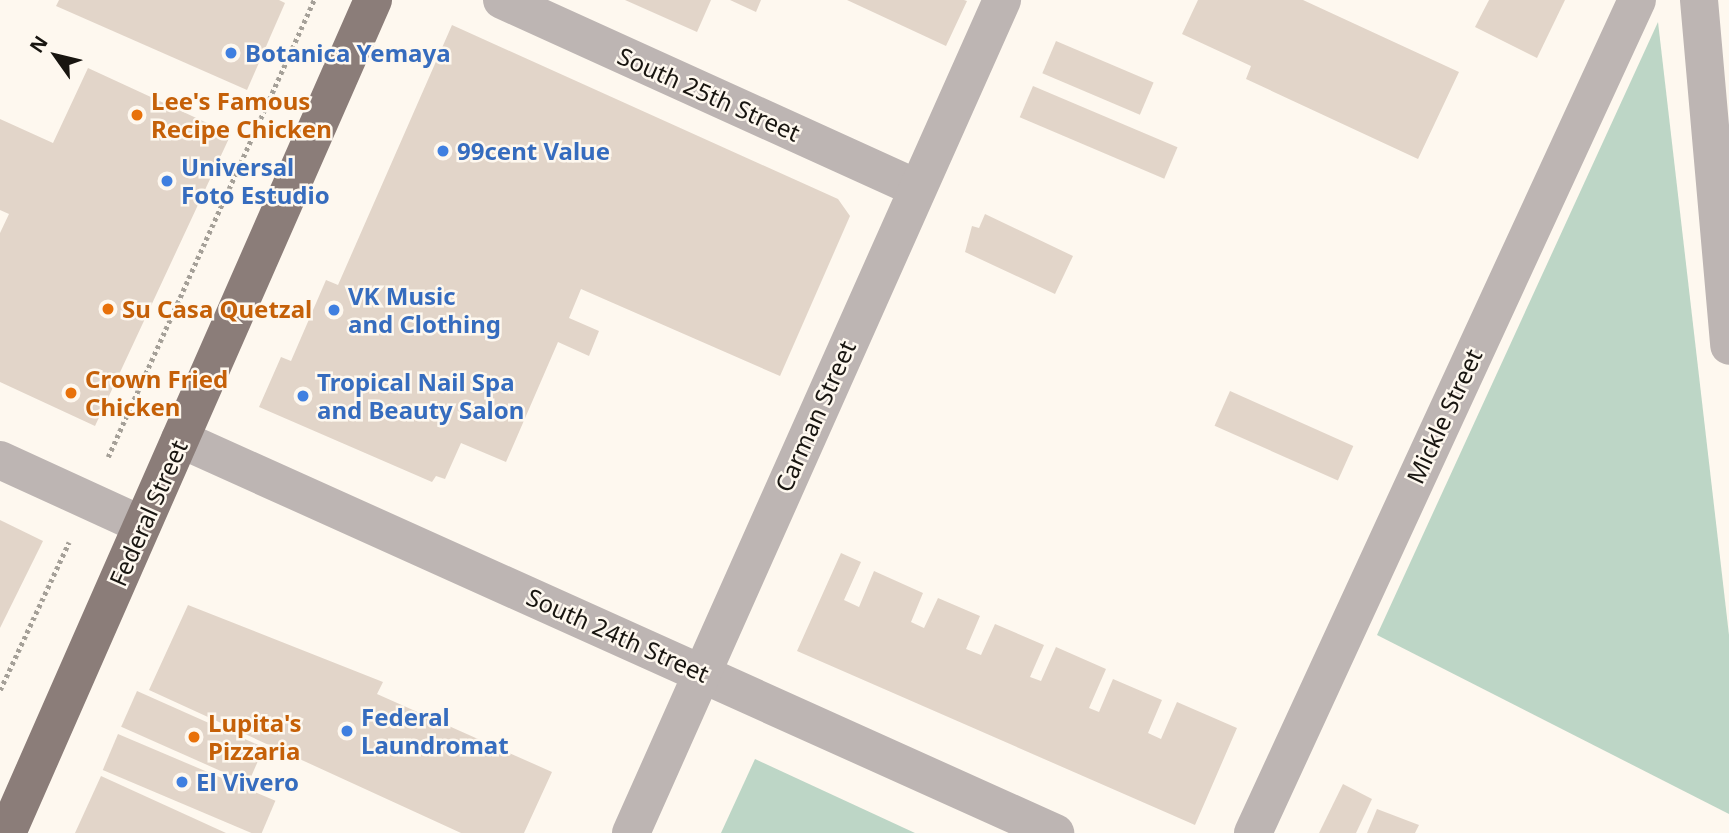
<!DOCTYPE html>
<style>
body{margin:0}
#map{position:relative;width:1729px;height:833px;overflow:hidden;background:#fef8ef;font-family:"Noto Sans",sans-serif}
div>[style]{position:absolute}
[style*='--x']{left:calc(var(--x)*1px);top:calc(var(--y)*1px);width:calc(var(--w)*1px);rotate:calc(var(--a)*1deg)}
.green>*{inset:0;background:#bdd6c6}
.building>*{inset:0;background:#e2d5c9;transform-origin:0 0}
.path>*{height:4.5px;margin-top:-2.25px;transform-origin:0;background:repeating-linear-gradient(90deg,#a5a098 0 3.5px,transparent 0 7px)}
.minor>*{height:38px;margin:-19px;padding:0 19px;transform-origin:19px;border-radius:19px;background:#bdb5b3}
.primary>*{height:38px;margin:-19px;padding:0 19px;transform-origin:19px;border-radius:19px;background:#8b7d79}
.dots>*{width:19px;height:19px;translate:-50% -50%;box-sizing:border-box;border:4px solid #fef8ef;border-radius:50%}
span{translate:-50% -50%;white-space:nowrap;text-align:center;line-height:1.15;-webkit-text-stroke:5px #fef8ef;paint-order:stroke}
.shop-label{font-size:24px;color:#366cbe;font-weight:700}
.left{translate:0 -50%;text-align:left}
.street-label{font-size:24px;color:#181510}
.food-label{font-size:24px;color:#c56008;font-weight:700}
.north{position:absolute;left:21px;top:21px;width:70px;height:70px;-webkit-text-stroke:5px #fef8ef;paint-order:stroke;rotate:304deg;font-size:19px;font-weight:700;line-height:28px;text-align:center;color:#181510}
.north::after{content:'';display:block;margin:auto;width:24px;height:32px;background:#181510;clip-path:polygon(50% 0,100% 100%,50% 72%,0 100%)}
</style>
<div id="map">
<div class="green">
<div style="clip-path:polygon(1658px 22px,1729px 635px,1729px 814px,1377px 635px)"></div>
<div style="clip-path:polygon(755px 759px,915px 833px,721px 833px)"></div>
</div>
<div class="building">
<div style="clip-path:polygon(59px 0,279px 0,285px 3px,247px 90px,56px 6px)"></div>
<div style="clip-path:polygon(625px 0,711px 0,697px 32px)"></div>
<div style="clip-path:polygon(730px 0,761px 0,756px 12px)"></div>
<div style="clip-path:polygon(847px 0,964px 0,967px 1px,946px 46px)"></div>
<div style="clip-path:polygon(1198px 0,1303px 0,1459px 72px,1418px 159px,1246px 79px,1251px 66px,1182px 34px)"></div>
<div style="clip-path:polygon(1489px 0,1565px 0,1537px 58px,1475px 27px)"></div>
<div style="clip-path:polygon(452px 25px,838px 199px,850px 216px,780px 376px,581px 289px,569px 318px,599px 331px,589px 356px,558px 342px,506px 462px,461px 443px,445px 479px,436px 476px,432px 482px,259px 407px,281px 357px,291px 361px,326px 280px,338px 285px)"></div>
<div style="left:1056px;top:41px;width:106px;height:35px;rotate:23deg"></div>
<div style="clip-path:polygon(88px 68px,231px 134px,95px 426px,0 382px,0 233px,9px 214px,0 210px,0 119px,53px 143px)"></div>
<div style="left:1033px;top:86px;width:157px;height:34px;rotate:23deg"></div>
<div style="clip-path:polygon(985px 214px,1073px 256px,1055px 294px,965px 252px,972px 226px,979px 228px)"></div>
<div style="left:1230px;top:391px;width:135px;height:38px;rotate:24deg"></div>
<div style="clip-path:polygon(0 520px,43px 541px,0 628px)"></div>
<div style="clip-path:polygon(841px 553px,861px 562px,844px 600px,859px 607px,874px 571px,923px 593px,911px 622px,924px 628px,938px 598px,980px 616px,966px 649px,981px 655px,995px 624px,1044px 645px,1030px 677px,1041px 681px,1056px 647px,1106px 669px,1089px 708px,1099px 712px,1113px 679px,1162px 700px,1148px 733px,1161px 739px,1177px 702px,1237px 728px,1195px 825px,797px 651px)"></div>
<div style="clip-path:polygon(188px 605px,383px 682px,377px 694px,552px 772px,524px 833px,461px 833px,149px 690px)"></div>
<div style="left:137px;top:691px;width:139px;height:39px;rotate:24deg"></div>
<div style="left:118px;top:734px;width:171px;height:39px;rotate:23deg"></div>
<div style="clip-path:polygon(101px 776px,226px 833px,75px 833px)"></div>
<div style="clip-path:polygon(1343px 784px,1372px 799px,1356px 833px,1319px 833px)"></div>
<div style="clip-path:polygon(1377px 809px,1419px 825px,1415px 833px,1367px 833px)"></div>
</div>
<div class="path">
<div style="--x:108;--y:457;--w:501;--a:-65.74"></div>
<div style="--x:0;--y:690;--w:163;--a:-65"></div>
</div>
<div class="minor">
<div style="--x:502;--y:0;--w:455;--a:24.4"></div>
<div style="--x:1699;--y:0;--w:347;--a:85"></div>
<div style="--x:180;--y:439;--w:960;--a:24.24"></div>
<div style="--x:0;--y:460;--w:156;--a:24.6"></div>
<div style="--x:631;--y:833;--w:912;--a:-65.99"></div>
<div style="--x:1253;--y:833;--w:917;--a:-65.25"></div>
</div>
<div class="primary">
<div style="--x:7;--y:833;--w:910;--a:-66.28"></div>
</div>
<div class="dots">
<div style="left:231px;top:53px;background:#3f7fe0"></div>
<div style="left:137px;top:115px;background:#e8710a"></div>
<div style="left:443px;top:151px;background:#3f7fe0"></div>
<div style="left:167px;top:181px;background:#3f7fe0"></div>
<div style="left:108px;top:309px;background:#e8710a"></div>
<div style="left:334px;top:310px;background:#3f7fe0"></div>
<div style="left:71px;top:393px;background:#e8710a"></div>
<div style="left:303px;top:396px;background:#3f7fe0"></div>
<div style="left:347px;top:731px;background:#3f7fe0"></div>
<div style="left:194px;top:737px;background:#e8710a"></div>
<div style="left:182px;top:782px;background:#3f7fe0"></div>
</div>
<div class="shop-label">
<span class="left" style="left:245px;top:53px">Botanica Yemaya</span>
<span class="left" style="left:457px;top:151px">99cent Value</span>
<span class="left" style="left:181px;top:181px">Universal<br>Foto Estudio</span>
<span class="left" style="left:348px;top:310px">VK Music<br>and Clothing</span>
<span class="left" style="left:317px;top:396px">Tropical Nail Spa<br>and Beauty Salon</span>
<span class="left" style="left:361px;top:731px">Federal<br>Laundromat</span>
<span class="left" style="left:196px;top:782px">El Vivero</span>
</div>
<div class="street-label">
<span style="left:709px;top:94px;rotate:24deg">South 25th Street</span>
<span style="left:815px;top:416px;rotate:-66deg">Carman Street</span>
<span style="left:1444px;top:416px;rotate:-65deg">Mickle Street</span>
<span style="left:148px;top:513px;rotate:-66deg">Federal Street</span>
<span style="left:618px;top:635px;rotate:24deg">South 24th Street</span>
</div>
<div class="food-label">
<span class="left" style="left:151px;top:115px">Lee's Famous<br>Recipe Chicken</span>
<span class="left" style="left:122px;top:309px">Su Casa Quetzal</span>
<span class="left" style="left:85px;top:393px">Crown Fried<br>Chicken</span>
<span class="left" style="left:208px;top:737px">Lupita's<br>Pizzaria</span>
</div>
<div class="north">N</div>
</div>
